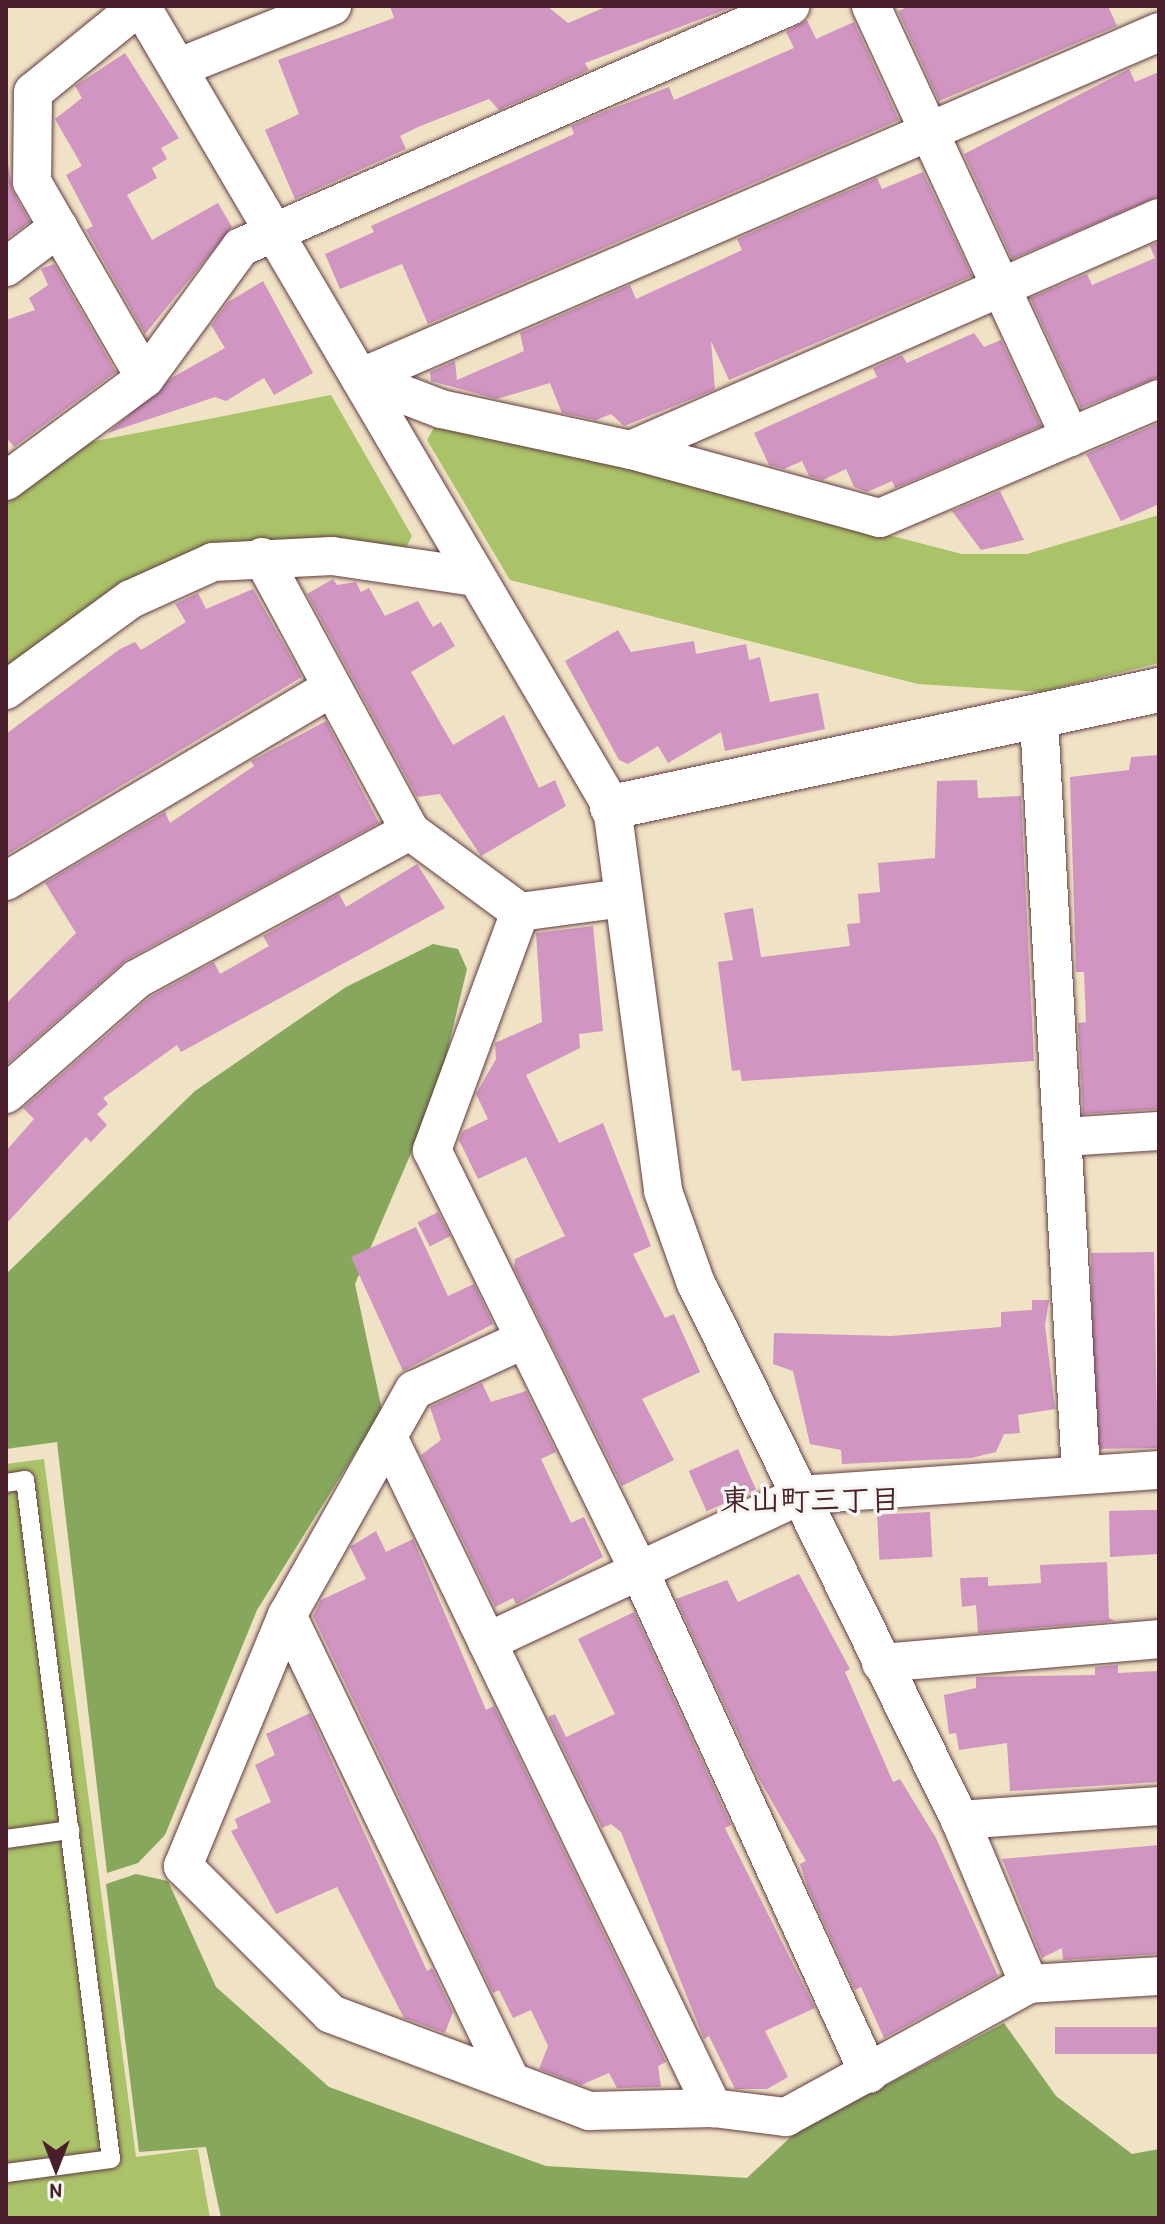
<!DOCTYPE html>
<meta charset="utf-8">
<style>
body{margin:0}
#map{position:relative;width:1165px;height:2224px;overflow:hidden;background:#f0e2c5;font-family:"Patrick Hand","Klee One",sans-serif}
div>[style]{position:absolute}
[style*='--x']{left:calc(var(--x)*1px);top:calc(var(--y)*1px);width:calc(var(--w)*1px);rotate:calc(var(--a)*1deg)}
.green>*{inset:0;background:#aac268}
.forest>*{inset:0;background:#87a85c}
.building>*{inset:0;background:#d095c0;transform-origin:0 0}
.roads{filter:drop-shadow(0 0 2px #633c42) drop-shadow(0 0 2px #633c42)}
.service>*{height:18px;margin:-9px;padding:0 9px;transform-origin:9px;border-radius:9px;background:#fff}
.minor>*{height:38px;margin:-19px;padding:0 19px;transform-origin:19px;border-radius:19px;background:#fff}
.tertiary>*{height:44px;margin:-22px;padding:0 22px;transform-origin:22px;border-radius:22px;background:#fff}
span{translate:-50% -50%;white-space:nowrap;text-align:center;line-height:1.15;-webkit-text-stroke:7px #f6f6f2;paint-order:stroke}
.neighbourhood-label{font-size:30px;color:#4a1f2b;font-weight:700}
.frame{position:absolute;inset:0;border:8px solid #4a1f2b;pointer-events:none}
.north{position:absolute;left:16px;top:2128px;width:80px;height:80px;-webkit-text-stroke:6px #f6f6f2;paint-order:stroke;rotate:180deg;font-size:22px;font-weight:700;line-height:32px;text-align:center;color:#4a1f2b}
.north::after{content:'';display:block;margin:auto;width:28px;height:36px;background:#4a1f2b;clip-path:polygon(50% 0,100% 100%,50% 72%,0 100%)}
</style>
<div id="map">
<div class="green">
<div style="clip-path:polygon(331px 395px,412px 536px,403px 554px,322px 539px,226px 545px,6px 673px,6px 499px,80px 444px)"></div>
<div style="clip-path:polygon(439px 419px,962px 554px,1027px 554px,1159px 515px,1159px 663px,1041px 692px,918px 684px,510px 580px,427px 440px)"></div>
<div style="clip-path:polygon(44px 1459px,136px 2157px,198px 2149px,210px 2218px,6px 2218px,6px 1464px)"></div>
</div>
<div class="forest">
<div style="clip-path:polygon(433px 944px,458px 949px,467px 969px,438px 1090px,355px 1284px,382px 1410px,257px 1610px,165px 1835px,138px 1863px,107px 1873px,57px 1442px,6px 1449px,6px 1274px,195px 1091px,346px 987px)"></div>
<div style="clip-path:polygon(136px 1874px,168px 1881px,216px 1987px,329px 2087px,546px 2166px,747px 2178px,795px 2133px,1004px 2023px,1056px 2096px,1132px 2154px,1159px 2149px,1159px 2218px,221px 2218px,206px 2147px,139px 2152px,106px 1884px)"></div>
</div>
<div class="building">
<div style="clip-path:polygon(390px 6px,547px 6px,568px 23px,608px 6px,735px 6px,585px 63px,589px 70px,499px 110px,489px 99px,418px 127px,400px 136px,406px 149px,295px 199px,265px 130px,299px 114px,278px 60px,394px 18px)"></div>
<div style="clip-path:polygon(910px 6px,1108px 6px,1117px 26px,939px 101px,898px 11px)"></div>
<div style="clip-path:polygon(807px 20px,816px 39px,854px 22px,899px 120px,428px 324px,402px 264px,340px 289px,325px 254px,374px 232px,371px 226px,574px 134px,571px 126px,606px 111px,669px 87px,674px 100px,794px 48px,786px 32px)"></div>
<div style="clip-path:polygon(125px 53px,179px 138px,161px 148px,167px 159px,152px 168px,157px 178px,127px 195px,152px 240px,218px 203px,232px 227px,145px 334px,86px 230px,93px 226px,66px 175px,82px 166px,55px 119px,82px 98px,75px 86px)"></div>
<div style="clip-path:polygon(1129px 69px,1135px 82px,1159px 72px,1159px 196px,1012px 259px,964px 154px)"></div>
<div style="clip-path:polygon(6px 153px,13px 192px,30px 222px,6px 239px)"></div>
<div style="clip-path:polygon(923px 172px,972px 276px,729px 380px,711px 341px,715px 389px,709px 392px,624px 426px,611px 414px,596px 420px,562px 413px,550px 383px,497px 399px,431px 381px,430px 372px,455px 361px,457px 380px,524px 351px,520px 333px,630px 285px,636px 299px,680px 279px,742px 250px,737px 239px,877px 178px,882px 189px)"></div>
<div style="clip-path:polygon(1159px 242px,1159px 377px,1081px 408px,1030px 298px,1087px 274px,1092px 285px,1155px 258px,1150px 246px)"></div>
<div style="clip-path:polygon(54px 264px,116px 372px,14px 447px,6px 437px,6px 320px,35px 310px,29px 298px,48px 285px,41px 269px)"></div>
<div style="clip-path:polygon(263px 281px,313px 373px,274px 395px,264px 378px,226px 401px,215px 397px,108px 433px,173px 377px,225px 348px,211px 325px,228px 302px)"></div>
<div style="clip-path:polygon(974px 333px,984px 347px,1001px 340px,1041px 426px,895px 488px,892px 481px,867px 492px,854px 487px,846px 469px,823px 480px,809px 476px,802px 461px,784px 469px,769px 465px,754px 433px,877px 377px,873px 368px,902px 355px,907px 363px)"></div>
<div style="clip-path:polygon(1159px 423px,1159px 504px,1121px 521px,1086px 454px)"></div>
<div style="clip-path:polygon(1000px 491px,1024px 540px,981px 550px,952px 511px)"></div>
<div style="clip-path:polygon(333px 579px,337px 585px,356px 582px,361px 592px,369px 588px,385px 616px,418px 601px,433px 627px,441px 622px,455px 646px,411px 672px,453px 745px,504px 715px,539px 788px,555px 780px,566px 806px,481px 856px,440px 794px,417px 797px,307px 594px)"></div>
<div style="clip-path:polygon(253px 589px,302px 677px,6px 855px,6px 734px,120px 649px,135px 642px,141px 650px,186px 622px,175px 604px,198px 593px,206px 609px)"></div>
<div style="clip-path:polygon(618px 630px,631px 652px,694px 641px,696px 654px,746px 644px,749px 660px,760px 657px,770px 702px,818px 693px,825px 729px,725px 751px,721px 732px,668px 763px,658px 746px,628px 764px,619px 760px,565px 661px)"></div>
<div style="clip-path:polygon(326px 721px,379px 823px,126px 960px,6px 1065px,6px 1004px,76px 933px,45px 883px,165px 812px,170px 823px,254px 766px,251px 761px)"></div>
<div style="clip-path:polygon(1159px 755px,1159px 1109px,1083px 1114px,1078px 1023px,1086px 1022px,1084px 972px,1076px 972px,1070px 777px,1129px 770px,1131px 757px)"></div>
<div style="clip-path:polygon(977px 780px,978px 798px,1021px 796px,1034px 1061px,742px 1081px,740px 1070px,732px 1071px,718px 962px,733px 960px,724px 913px,753px 908px,761px 957px,850px 946px,847px 924px,860px 923px,858px 894px,880px 892px,878px 863px,935px 858px,937px 781px)"></div>
<div style="clip-path:polygon(417px 864px,445px 908px,181px 1052px,177px 1045px,103px 1098px,108px 1104px,97px 1114px,107px 1125px,91px 1142px,86px 1137px,6px 1224px,6px 1151px,34px 1119px,23px 1108px,150px 997px,214px 962px,220px 974px,269px 946px,263px 936px,339px 894px,346px 907px)"></div>
<div style="clip-path:polygon(593px 926px,603px 1031px,579px 1034px,580px 1048px,526px 1075px,559px 1143px,603px 1123px,651px 1246px,633px 1254px,665px 1318px,674px 1314px,700px 1372px,642px 1399px,674px 1460px,622px 1486px,514px 1268px,515px 1259px,565px 1236px,526px 1157px,478px 1179px,459px 1140px,463px 1131px,488px 1119px,476px 1094px,496px 1059px,495px 1043px,542px 1022px,536px 933px)"></div>
<div style="left:438px;top:1212px;width:27px;height:23px;rotate:63deg"></div>
<div style="clip-path:polygon(416px 1227px,448px 1296px,474px 1284px,493px 1324px,403px 1371px,351px 1257px)"></div>
<div style="left:1154px;top:1252px;width:196px;height:63px;rotate:89deg"></div>
<div style="clip-path:polygon(1032px 1300px,1049px 1300px,1045px 1325px,1055px 1409px,1018px 1415px,1020px 1433px,1004px 1434px,996px 1452px,971px 1458px,842px 1464px,841px 1450px,810px 1444px,793px 1371px,773px 1364px,774px 1333px,891px 1336px,1001px 1327px,1001px 1312px,1032px 1310px)"></div>
<div style="clip-path:polygon(482px 1383px,491px 1402px,526px 1391px,556px 1452px,541px 1459px,571px 1523px,584px 1517px,603px 1557px,516px 1604px,513px 1598px,495px 1607px,421px 1455px,441px 1440px,430px 1407px)"></div>
<div style="left:738px;top:1449px;width:44px;height:54px;rotate:66deg"></div>
<div style="clip-path:polygon(1144px 1510px,1159px 1510px,1159px 1554px,1110px 1557px,1109px 1511px)"></div>
<div style="left:930px;top:1512px;width:45px;height:53px;rotate:87deg"></div>
<div style="clip-path:polygon(376px 1531px,386px 1552px,413px 1539px,486px 1710px,494px 1706px,666px 2062px,658px 2066px,661px 2087px,617px 2088px,609px 2073px,581px 2085px,539px 2069px,548px 2046px,531px 2010px,513px 2018px,499px 1990px,493px 1993px,313px 1616px,321px 1600px,366px 1579px,350px 1547px)"></div>
<div style="clip-path:polygon(1107px 1562px,1109px 1618px,1115px 1621px,978px 1633px,976px 1605px,962px 1607px,960px 1578px,988px 1577px,988px 1586px,1041px 1583px,1040px 1565px)"></div>
<div style="clip-path:polygon(799px 1574px,850px 1669px,845px 1672px,893px 1782px,900px 1779px,936px 1838px,998px 1976px,884px 2038px,861px 1987px,855px 1990px,808px 1888px,800px 1864px,806px 1861px,758px 1777px,676px 1599px,727px 1580px,738px 1602px)"></div>
<div style="clip-path:polygon(634px 1612px,731px 1825px,725px 1828px,815px 2008px,765px 2031px,788px 2077px,767px 2089px,735px 2089px,709px 2036px,704px 2039px,621px 1832px,611px 1824px,602px 1828px,548px 1717px,555px 1714px,566px 1737px,615px 1714px,578px 1639px)"></div>
<div style="clip-path:polygon(1118px 1665px,1118px 1673px,1159px 1671px,1159px 1782px,1010px 1791px,1007px 1743px,959px 1750px,956px 1733px,949px 1734px,944px 1695px,976px 1688px,976px 1677px,1095px 1675px,1095px 1667px)"></div>
<div style="clip-path:polygon(310px 1713px,427px 1971px,432px 1968px,453px 2012px,445px 2033px,404px 2018px,337px 1887px,276px 1914px,231px 1831px,238px 1828px,235px 1819px,271px 1802px,255px 1765px,275px 1755px,266px 1734px)"></div>
<div style="clip-path:polygon(1159px 1845px,1159px 1954px,1063px 1960px,1062px 1948px,1042px 1958px,1002px 1859px)"></div>
<div style="left:1159px;top:2027px;width:27px;height:104px;rotate:90deg"></div>
</div>
<div class="roads">
<div class="service">
<div style="--x:6;--y:1483;--w:19;--a:-9"></div>
<div style="--x:25;--y:1480;--w:684;--a:82.78"></div>
<div style="--x:111;--y:2159;--w:106;--a:172.4"></div>
<div style="--x:6;--y:1839;--w:65;--a:-8"></div>
</div>
<div class="minor">
<div style="--x:139;--y:6;--w:136;--a:140.9"></div>
<div style="--x:33;--y:92;--w:90;--a:90.6"></div>
<div style="--x:32;--y:182;--w:226;--a:60"></div>
<div style="--x:141;--y:6;--w:929;--a:59.54"></div>
<div style="--x:612;--y:807;--w:387;--a:82.4"></div>
<div style="--x:663;--y:1191;--w:96;--a:70.4"></div>
<div style="--x:695;--y:1281;--w:601;--a:63.82"></div>
<div style="--x:960;--y:1820;--w:178;--a:67.2"></div>
<div style="--x:871;--y:6;--w:475;--a:65.2"></div>
<div style="--x:180;--y:67;--w:164;--a:-21.9"></div>
<div style="--x:6;--y:267;--w:66;--a:-37"></div>
<div style="--x:360;--y:378;--w:871;--a:-23.41"></div>
<div style="--x:360;--y:378;--w:87;--a:20.9"></div>
<div style="--x:441;--y:409;--w:194;--a:12.2"></div>
<div style="--x:631;--y:450;--w:258;--a:15.3"></div>
<div style="--x:880;--y:518;--w:303;--a:-23.1"></div>
<div style="--x:631;--y:450;--w:577;--a:-23.72"></div>
<div style="--x:6;--y:481;--w:173;--a:-36.5"></div>
<div style="--x:145;--y:378;--w:162;--a:-53.8"></div>
<div style="--x:241;--y:247;--w:600;--a:-23.7"></div>
<div style="--x:262;--y:557;--w:311;--a:61.6"></div>
<div style="--x:410;--y:831;--w:137;--a:36.4"></div>
<div style="--x:520;--y:912;--w:105;--a:-7.7"></div>
<div style="--x:6;--y:690;--w:155;--a:-36.1"></div>
<div style="--x:131;--y:599;--w:90;--a:-24.3"></div>
<div style="--x:213;--y:562;--w:119;--a:-2.9"></div>
<div style="--x:332;--y:556;--w:146;--a:8.3"></div>
<div style="--x:1039;--y:719;--w:755;--a:86.81"></div>
<div style="--x:6;--y:881;--w:378;--a:-30.7"></div>
<div style="--x:520;--y:912;--w:254;--a:110.3"></div>
<div style="--x:432;--y:1150;--w:466;--a:63.8"></div>
<div style="--x:638;--y:1568;--w:556;--a:65.46"></div>
<div style="--x:6;--y:1094;--w:174;--a:-41.3"></div>
<div style="--x:137;--y:979;--w:311;--a:-28.5"></div>
<div style="--x:1063;--y:1137;--w:96;--a:-3.6"></div>
<div style="--x:525;--y:1339;--w:122;--a:155.3"></div>
<div style="--x:414;--y:1390;--w:258;--a:119.4"></div>
<div style="--x:287;--y:1615;--w:272;--a:112.5"></div>
<div style="--x:183;--y:1866;--w:209;--a:45"></div>
<div style="--x:331;--y:2014;--w:276;--a:20.6"></div>
<div style="--x:589;--y:2111;--w:124;--a:-1.4"></div>
<div style="--x:713;--y:2108;--w:74;--a:7"></div>
<div style="--x:786;--y:2117;--w:277;--a:-28.7"></div>
<div style="--x:1029;--y:1984;--w:130;--a:-3.5"></div>
<div style="--x:388;--y:1437;--w:746;--a:64.16"></div>
<div style="--x:287;--y:1615;--w:510;--a:64.34"></div>
<div style="--x:487;--y:1642;--w:347;--a:-25.1"></div>
<div style="--x:801;--y:1495;--w:359;--a:-4"></div>
<div style="--x:881;--y:1663;--w:279;--a:-4.9"></div>
<div style="--x:960;--y:1820;--w:199;--a:-4"></div>
</div>
<div class="tertiary">
<div style="--x:612;--y:807;--w:559;--a:-12.07"></div>
</div>
</div>
<div class="neighbourhood-label">
<span style="left:810px;top:1499px">東山町三丁目</span>
</div>
<div class="frame"></div>
<div class="north">N</div>
</div>
